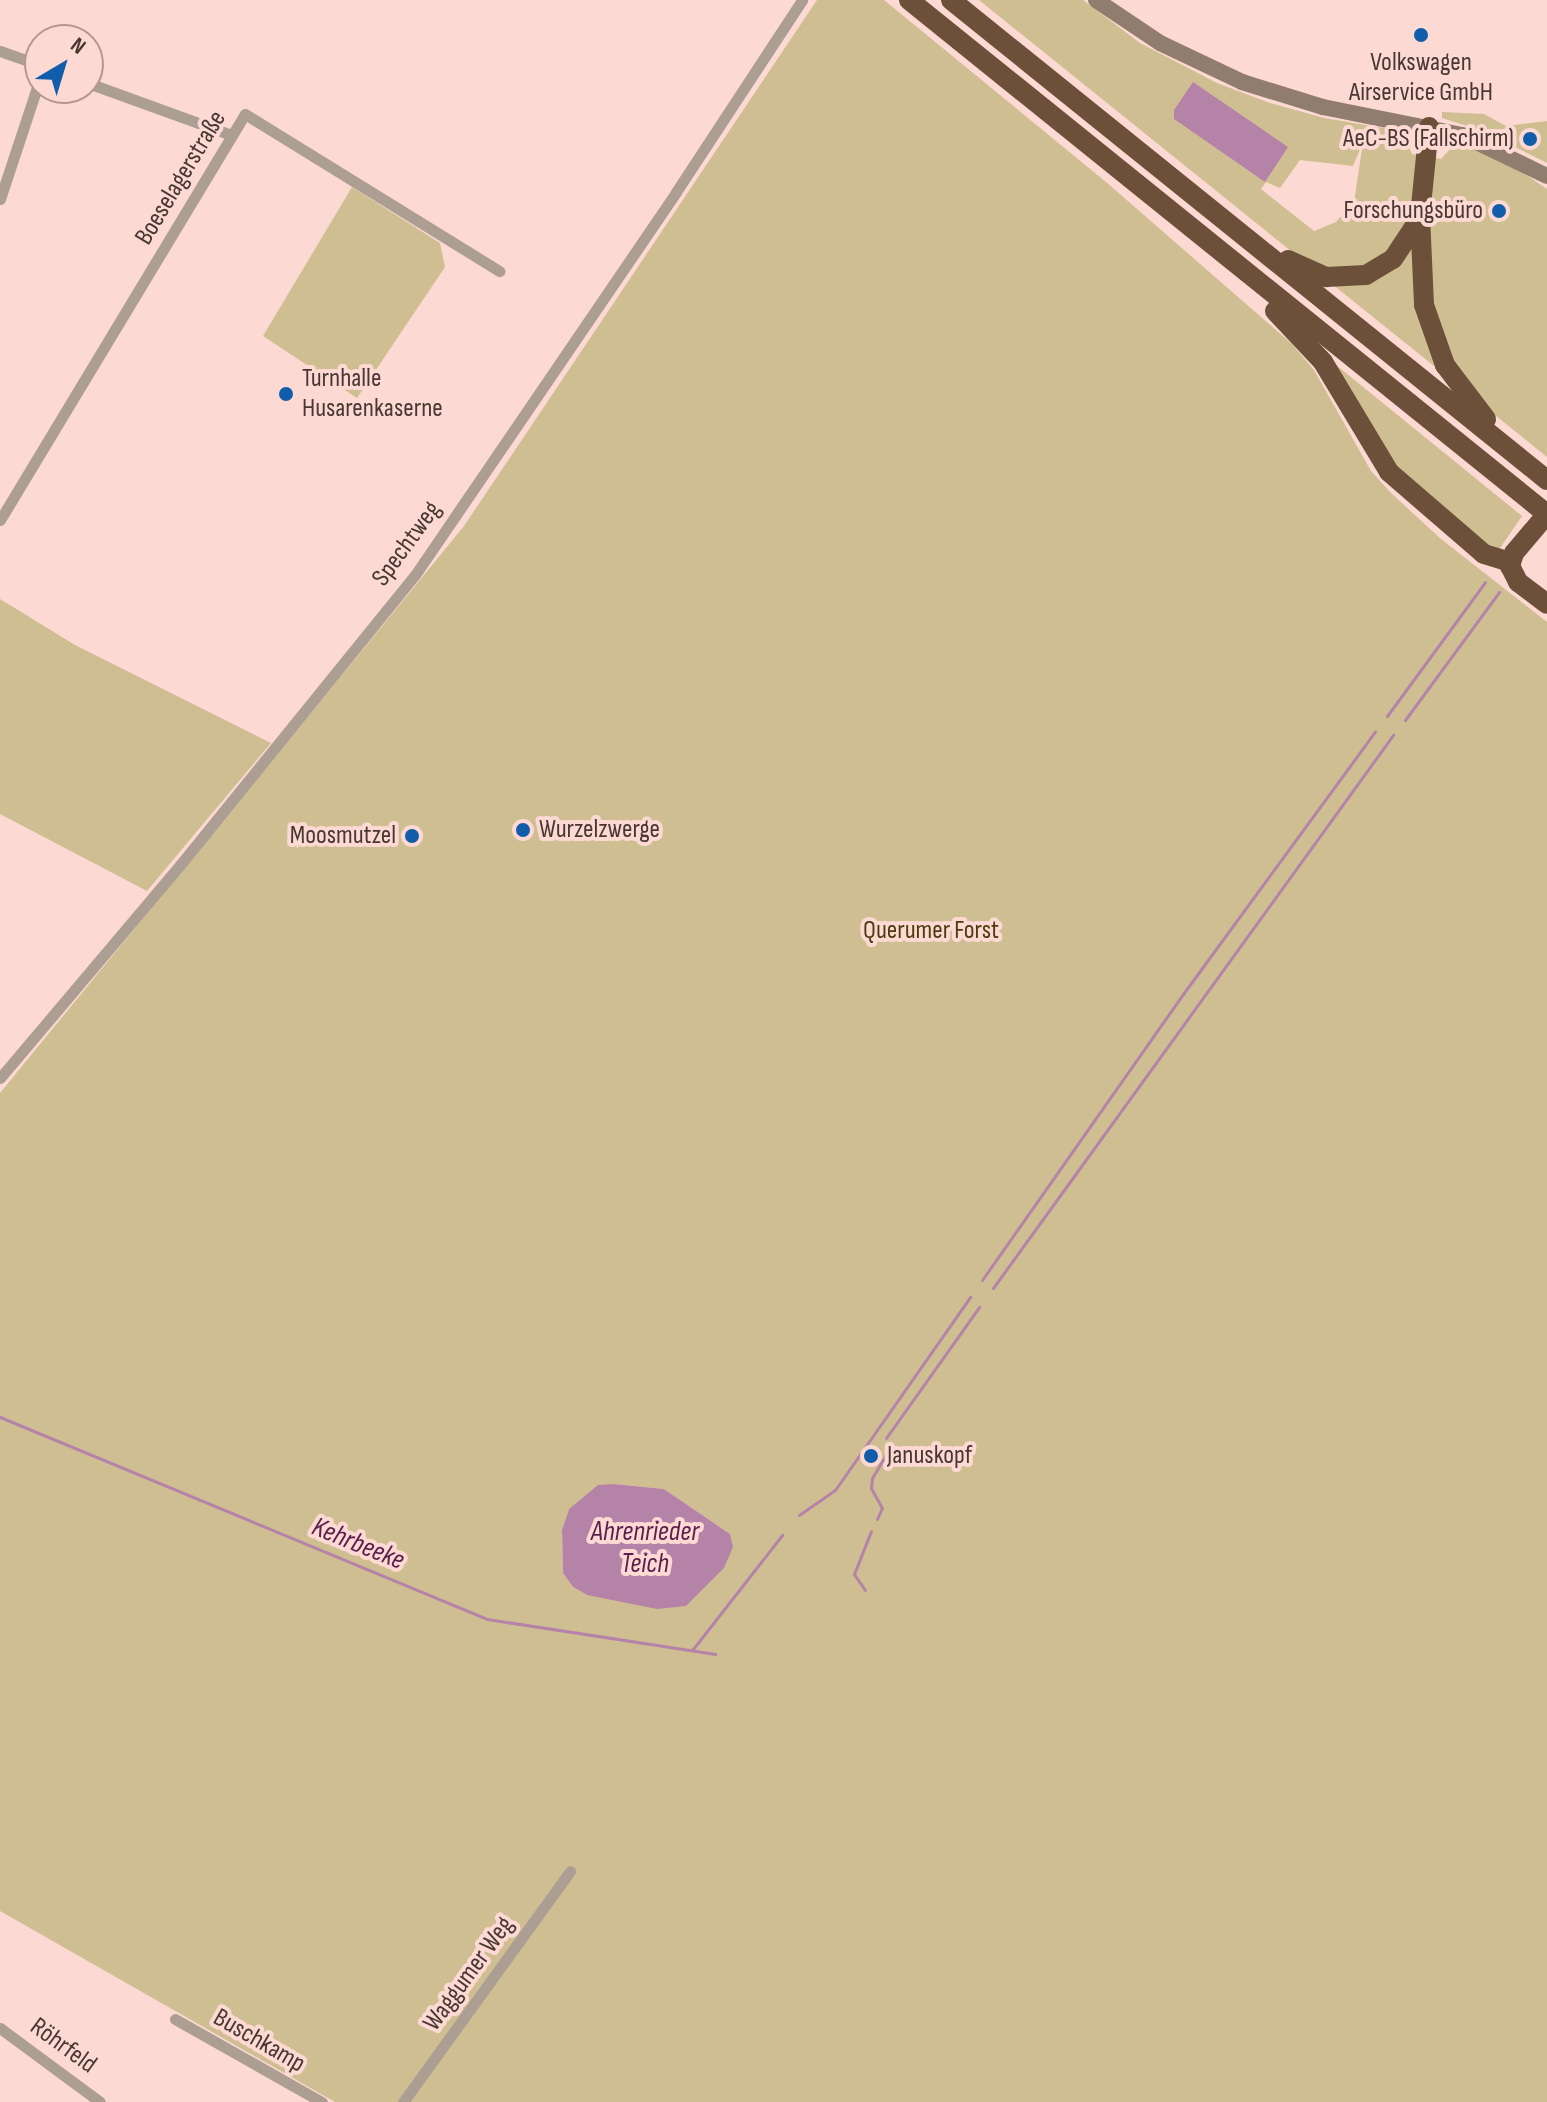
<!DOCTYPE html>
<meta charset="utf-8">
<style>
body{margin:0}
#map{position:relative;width:1547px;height:2102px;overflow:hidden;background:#fcd9d2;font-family:"Sofia Sans Condensed",sans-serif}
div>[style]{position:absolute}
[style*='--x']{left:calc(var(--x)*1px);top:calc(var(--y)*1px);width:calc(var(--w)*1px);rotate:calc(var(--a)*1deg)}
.green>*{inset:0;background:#d0be93}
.water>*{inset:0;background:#b583a7}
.stream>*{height:3px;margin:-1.5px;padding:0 1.5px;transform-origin:1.5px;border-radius:1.5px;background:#b583a7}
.street>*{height:11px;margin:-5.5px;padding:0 5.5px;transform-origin:5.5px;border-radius:5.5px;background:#ac9e93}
.secondary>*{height:16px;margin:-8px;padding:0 8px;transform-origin:8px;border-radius:8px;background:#917d6d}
.highway>*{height:20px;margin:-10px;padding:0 10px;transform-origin:10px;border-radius:10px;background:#6c503a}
.dots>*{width:22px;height:22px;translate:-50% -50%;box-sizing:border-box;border:4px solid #fcd9d2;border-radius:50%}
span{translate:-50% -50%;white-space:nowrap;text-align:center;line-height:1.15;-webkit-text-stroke:8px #fcd9d2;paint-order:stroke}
.poi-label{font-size:26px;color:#483733}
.right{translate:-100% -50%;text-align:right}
.left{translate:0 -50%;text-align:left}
.street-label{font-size:26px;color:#483733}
.park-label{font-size:26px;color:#4d3c0f}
.water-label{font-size:28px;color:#5b1e4e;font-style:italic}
.north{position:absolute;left:24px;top:24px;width:80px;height:80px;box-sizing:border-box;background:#fcd9d2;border:2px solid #b49892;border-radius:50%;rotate:38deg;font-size:22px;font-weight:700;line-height:32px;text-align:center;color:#483733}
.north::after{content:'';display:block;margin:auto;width:28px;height:36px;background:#115dac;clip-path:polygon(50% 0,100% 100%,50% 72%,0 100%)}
</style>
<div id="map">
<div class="green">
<div style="clip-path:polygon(evenodd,817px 0,884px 0,1106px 182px,1292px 344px,1314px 370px,1371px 471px,1391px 493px,1441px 539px,1547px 622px,1547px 2102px,335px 2102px,0 1911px,0 1093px,464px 526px,817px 0,614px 1484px,664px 1489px,730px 1534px,587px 1595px,573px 1587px,563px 1573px,562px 1530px,569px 1509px,614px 1484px)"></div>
<div style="clip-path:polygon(evenodd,979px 0,1083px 0,1140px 43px,1217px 83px,1270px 103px,1324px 118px,1396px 130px,1404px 135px,1412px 154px,1441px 159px,1453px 146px,1473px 148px,1515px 167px,1547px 189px,1547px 457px,979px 0,1363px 142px,1354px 202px,1336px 222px,1314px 231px,1261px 189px,1266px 182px,1280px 188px,1300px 160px,1353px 166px,1363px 142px)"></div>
<div style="clip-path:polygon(1442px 112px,1484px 114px,1506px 126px,1547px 121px,1547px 163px,1483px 131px,1442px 118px)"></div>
<div style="clip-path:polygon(352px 187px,440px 243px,445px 267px,357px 398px,263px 336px)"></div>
<div style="clip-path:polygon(1325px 356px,1522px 516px,1496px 554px,1419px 488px,1391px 460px)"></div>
<div style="clip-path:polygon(0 599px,75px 645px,271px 743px,147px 891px,0 814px)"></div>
</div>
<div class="water">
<div style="clip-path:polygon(1193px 82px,1288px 147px,1265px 182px,1174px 119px,1174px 110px)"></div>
<div style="clip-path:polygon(614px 1484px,664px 1489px,730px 1534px,733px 1547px,724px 1568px,686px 1606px,657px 1609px,587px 1595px,573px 1587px,563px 1573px,562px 1530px,569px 1509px,598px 1485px)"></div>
</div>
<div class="stream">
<div style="--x:1387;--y:716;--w:166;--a:-53.8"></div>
<div style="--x:1405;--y:720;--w:159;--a:-53.7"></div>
<div style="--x:982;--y:1280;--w:350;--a:-54.9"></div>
<div style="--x:1183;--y:994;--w:325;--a:-53.8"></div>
<div style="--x:993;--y:1288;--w:683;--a:-54.12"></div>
<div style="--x:0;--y:1417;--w:527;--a:22.53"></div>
<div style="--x:487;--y:1619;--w:231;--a:8.7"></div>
<div style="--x:886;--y:1438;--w:161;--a:-54.6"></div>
<div style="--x:799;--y:1515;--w:44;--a:-34.8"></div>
<div style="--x:835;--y:1490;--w:236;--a:-55"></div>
<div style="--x:877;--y:1519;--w:12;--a:-66"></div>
<div style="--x:882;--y:1508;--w:23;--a:-119"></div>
<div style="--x:871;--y:1488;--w:10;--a:-84"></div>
<div style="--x:872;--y:1478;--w:35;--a:-59"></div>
<div style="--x:865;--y:1590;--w:19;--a:-125"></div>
<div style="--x:854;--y:1574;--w:46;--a:-68.4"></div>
<div style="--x:693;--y:1649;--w:145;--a:-52"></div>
</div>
<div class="street">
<div style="--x:0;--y:51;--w:42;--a:19.3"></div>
<div style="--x:88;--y:83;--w:153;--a:19.9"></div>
<div style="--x:0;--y:199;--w:127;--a:-71.7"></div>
<div style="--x:0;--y:520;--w:474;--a:-58.9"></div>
<div style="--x:245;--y:114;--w:299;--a:31.7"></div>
<div style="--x:0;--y:1078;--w:279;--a:-49.8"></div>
<div style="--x:180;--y:865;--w:373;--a:-51"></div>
<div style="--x:415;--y:575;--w:463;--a:-55.7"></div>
<div style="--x:676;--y:192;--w:230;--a:-56.7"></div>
<div style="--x:175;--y:2019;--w:169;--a:29.5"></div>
<div style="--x:0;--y:2028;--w:124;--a:36.5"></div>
<div style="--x:403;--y:2102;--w:285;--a:-54.1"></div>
</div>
<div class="secondary">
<div style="--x:1096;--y:0;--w:77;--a:33.9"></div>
<div style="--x:1160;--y:43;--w:91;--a:25.4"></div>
<div style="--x:1242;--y:82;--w:85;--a:17.2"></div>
<div style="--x:1323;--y:107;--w:142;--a:11.4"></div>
<div style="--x:1462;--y:135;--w:94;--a:25.8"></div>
</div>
<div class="highway">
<div style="--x:909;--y:0;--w:819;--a:38.86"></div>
<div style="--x:951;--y:0;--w:765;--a:38.85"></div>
<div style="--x:1429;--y:127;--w:89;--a:95.8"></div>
<div style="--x:1420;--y:216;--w:89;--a:87.4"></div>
<div style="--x:1424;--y:305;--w:64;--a:70.7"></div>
<div style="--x:1445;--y:365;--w:68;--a:52.8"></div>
<div style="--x:1288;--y:260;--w:42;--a:24.1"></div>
<div style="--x:1326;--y:277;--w:40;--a:-2.9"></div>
<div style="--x:1366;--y:275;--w:31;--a:-31"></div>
<div style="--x:1393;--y:259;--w:45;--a:-56.7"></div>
<div style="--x:1275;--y:311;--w:70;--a:46.7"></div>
<div style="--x:1323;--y:362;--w:128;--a:59"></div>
<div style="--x:1389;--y:472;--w:125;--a:40.8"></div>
<div style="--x:1484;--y:554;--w:28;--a:17"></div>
<div style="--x:1547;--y:514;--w:51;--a:130.2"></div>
<div style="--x:1514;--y:553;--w:14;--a:107"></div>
<div style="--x:1510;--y:566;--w:18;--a:63"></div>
<div style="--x:1518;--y:582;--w:36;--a:37"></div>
</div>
<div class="dots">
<div style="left:1421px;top:35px;background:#115dac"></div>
<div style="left:1530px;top:139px;background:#115dac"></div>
<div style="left:1499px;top:211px;background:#115dac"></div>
<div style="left:286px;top:394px;background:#115dac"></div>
<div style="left:523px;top:830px;background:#115dac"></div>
<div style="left:412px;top:836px;background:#115dac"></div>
<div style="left:871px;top:1456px;background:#115dac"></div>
</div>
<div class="poi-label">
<span style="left:1421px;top:78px">Volkswagen<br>Airservice GmbH</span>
<span class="right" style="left:1514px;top:139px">AeC-BS (Fallschirm)</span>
<span class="right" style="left:1483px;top:211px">Forschungsbüro</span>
<span class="left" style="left:302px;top:394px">Turnhalle<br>Husarenkaserne</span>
<span class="left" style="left:539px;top:830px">Wurzelzwerge</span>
<span class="right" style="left:396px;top:836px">Moosmutzel</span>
<span class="left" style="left:887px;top:1456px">Januskopf</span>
</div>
<div class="street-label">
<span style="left:181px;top:178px;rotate:-59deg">Boeselagerstraße</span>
<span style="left:407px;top:544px;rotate:-54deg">Spechtweg</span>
<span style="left:469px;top:1974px;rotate:-54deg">Waggumer Weg</span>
<span style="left:259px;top:2041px;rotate:30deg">Buschkamp</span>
<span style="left:63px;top:2046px;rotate:36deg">Röhrfeld</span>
</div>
<div class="park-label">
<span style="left:931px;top:931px">Querumer Forst</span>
</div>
<div class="water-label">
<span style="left:645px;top:1548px">Ahrenrieder<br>Teich</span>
<span style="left:358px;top:1544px;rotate:22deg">Kehrbeeke</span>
</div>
<div class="north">N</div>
</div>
